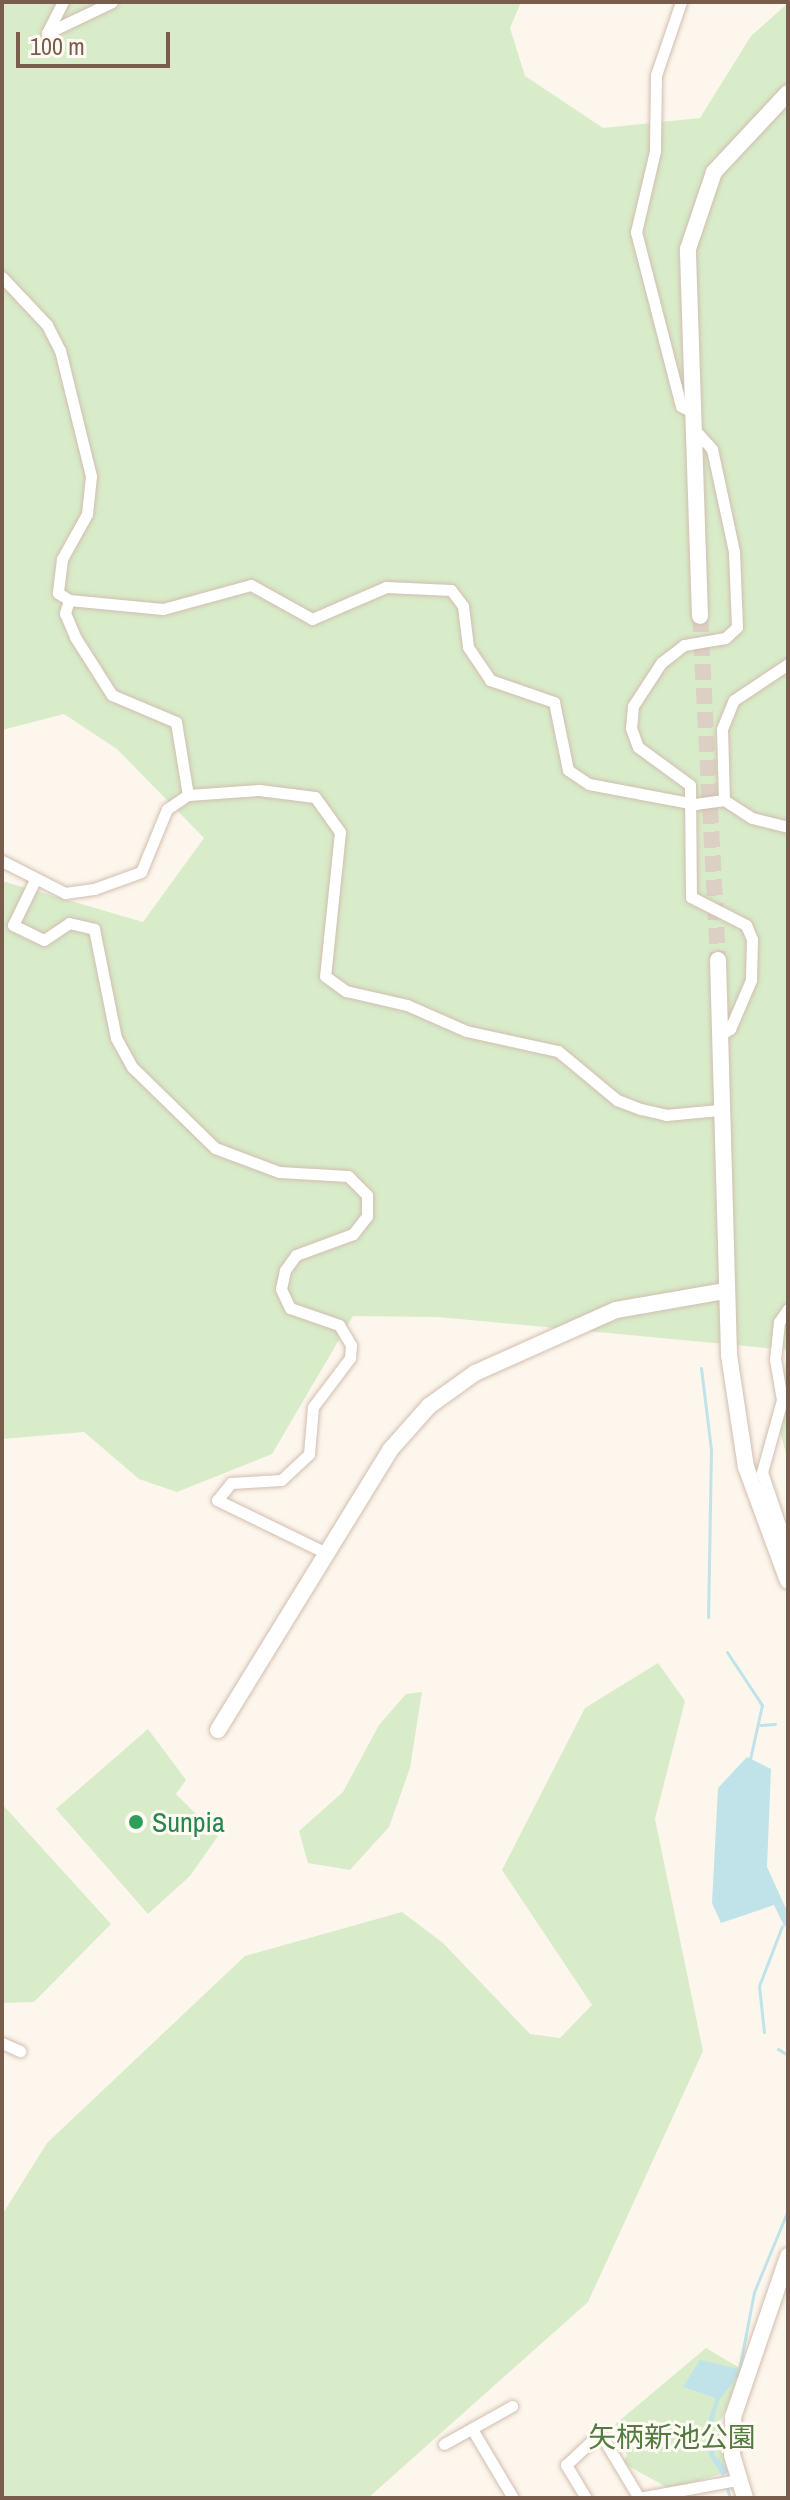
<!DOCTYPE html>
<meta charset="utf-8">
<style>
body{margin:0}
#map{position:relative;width:790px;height:2500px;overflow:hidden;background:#fdf6ec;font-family:"Archivo Narrow","Noto Sans JP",sans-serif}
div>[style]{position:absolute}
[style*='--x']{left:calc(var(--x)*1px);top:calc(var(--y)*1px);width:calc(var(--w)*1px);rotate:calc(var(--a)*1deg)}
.green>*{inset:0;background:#d8ecc9}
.water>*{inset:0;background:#bfe3e8}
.stream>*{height:3px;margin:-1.5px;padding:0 1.5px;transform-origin:1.5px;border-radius:1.5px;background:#bfe3e8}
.secondary-tunnel>*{height:16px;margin-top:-8px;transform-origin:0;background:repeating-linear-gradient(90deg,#dcd0c4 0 16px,transparent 0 24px)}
.roads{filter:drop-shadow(0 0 2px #d1beb0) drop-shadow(0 0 2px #d1beb0)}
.street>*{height:11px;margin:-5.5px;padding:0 5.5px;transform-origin:5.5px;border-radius:5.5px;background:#fff}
.secondary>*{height:16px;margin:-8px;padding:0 8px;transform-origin:8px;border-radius:8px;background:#fff}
.dots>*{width:22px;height:22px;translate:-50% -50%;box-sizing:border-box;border:4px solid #fffaf3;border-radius:50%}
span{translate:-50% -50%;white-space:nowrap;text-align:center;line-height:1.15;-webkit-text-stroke:6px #fffaf3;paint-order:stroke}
.leisure-label{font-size:28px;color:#27864d}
.left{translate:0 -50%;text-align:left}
.park-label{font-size:28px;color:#537a41}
.frame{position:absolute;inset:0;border:4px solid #7a5c4d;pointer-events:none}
.scale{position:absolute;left:16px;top:32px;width:154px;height:36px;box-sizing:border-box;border:4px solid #7a5c4d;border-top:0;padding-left:10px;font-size:24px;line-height:28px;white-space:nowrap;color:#7a5c4d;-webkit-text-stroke:6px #fffaf3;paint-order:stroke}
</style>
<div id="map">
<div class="green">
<div style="clip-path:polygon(2px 2px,521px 2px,510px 28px,525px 76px,603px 128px,700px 118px,751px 36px,788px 3px,788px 1461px,778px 1424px,787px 1350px,438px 1317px,353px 1316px,272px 1454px,177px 1492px,139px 1479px,84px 1432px,2px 1439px,2px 881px,143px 922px,204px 838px,117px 749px,64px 714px,2px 730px)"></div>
<div style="clip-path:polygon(658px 1663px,685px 1701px,655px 1819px,703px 2051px,588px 2302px,368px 2498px,2px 2498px,2px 2215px,47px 2143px,245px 1956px,402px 1912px,443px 1943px,530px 2034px,560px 2038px,592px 2005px,502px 1870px,585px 1708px)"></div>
<div style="clip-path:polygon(422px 1692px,410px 1768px,389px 1827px,350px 1870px,308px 1863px,299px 1831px,343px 1792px,379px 1725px,406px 1694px)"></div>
<div style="clip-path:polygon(148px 1729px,186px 1780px,176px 1794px,218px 1836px,190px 1876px,148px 1914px,56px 1809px)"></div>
<div style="clip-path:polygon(2px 1804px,111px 1924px,34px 2002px,2px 2003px)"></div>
<div style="clip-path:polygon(706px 2348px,743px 2370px,720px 2422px,730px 2471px,670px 2489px,623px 2463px,627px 2455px,612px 2427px)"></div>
</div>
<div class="water">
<div style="clip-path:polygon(747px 1757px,771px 1769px,767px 1867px,788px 1913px,785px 1928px,774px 1905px,721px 1923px,712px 1903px,718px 1788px)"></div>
<div style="clip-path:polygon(700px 2360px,743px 2370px,719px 2400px,712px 2426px,714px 2455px,730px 2471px,722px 2476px,709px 2455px,708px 2421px,716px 2398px,683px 2387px)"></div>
</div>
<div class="stream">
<div style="--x:701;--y:1368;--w:82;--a:83"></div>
<div style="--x:711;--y:1449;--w:168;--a:91"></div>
<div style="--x:727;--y:1652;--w:64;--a:56.6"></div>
<div style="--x:762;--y:1705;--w:55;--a:102.5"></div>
<div style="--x:760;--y:1725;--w:15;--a:-4"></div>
<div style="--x:764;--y:2032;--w:46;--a:-96.2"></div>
<div style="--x:759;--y:1986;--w:64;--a:-69"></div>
<div style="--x:778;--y:2049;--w:12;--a:31"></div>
<div style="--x:739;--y:2370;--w:79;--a:-79.1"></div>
<div style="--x:754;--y:2292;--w:89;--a:-67.5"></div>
<div style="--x:726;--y:2485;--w:14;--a:73"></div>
</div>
<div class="secondary-tunnel">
<div style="--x:700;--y:616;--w:344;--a:87"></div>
</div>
<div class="roads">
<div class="street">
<div style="--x:681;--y:2;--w:77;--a:108.9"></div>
<div style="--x:656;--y:75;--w:76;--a:90.8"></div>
<div style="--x:655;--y:151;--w:83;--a:103.2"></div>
<div style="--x:636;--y:232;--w:180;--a:75.5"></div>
<div style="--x:681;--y:406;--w:11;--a:27"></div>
<div style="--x:47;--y:33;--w:72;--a:-25.5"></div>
<div style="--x:47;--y:33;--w:35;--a:-63"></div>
<div style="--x:2;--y:277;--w:66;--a:46.8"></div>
<div style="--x:47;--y:325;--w:28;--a:63"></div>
<div style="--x:60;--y:350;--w:130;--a:76.2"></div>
<div style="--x:91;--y:476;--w:38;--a:96"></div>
<div style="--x:87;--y:514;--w:51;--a:119.1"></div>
<div style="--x:62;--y:559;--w:34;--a:97"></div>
<div style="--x:58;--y:593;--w:13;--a:32"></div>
<div style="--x:69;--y:600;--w:94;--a:5.5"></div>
<div style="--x:163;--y:609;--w:91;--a:-15.3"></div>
<div style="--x:251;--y:585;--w:70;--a:29.1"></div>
<div style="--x:312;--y:619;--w:81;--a:-23.4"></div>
<div style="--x:386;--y:587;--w:65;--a:2.6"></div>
<div style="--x:451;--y:590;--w:20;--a:53"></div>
<div style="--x:463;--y:606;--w:41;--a:83"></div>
<div style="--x:468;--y:647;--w:40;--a:56"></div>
<div style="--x:490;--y:680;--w:68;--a:19"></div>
<div style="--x:554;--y:702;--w:69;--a:78.4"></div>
<div style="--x:568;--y:770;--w:25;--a:34"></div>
<div style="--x:589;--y:784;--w:108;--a:10.7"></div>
<div style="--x:695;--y:804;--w:29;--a:-8"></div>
<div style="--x:724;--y:800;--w:71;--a:-91.6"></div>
<div style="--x:722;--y:729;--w:31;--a:-68"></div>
<div style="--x:734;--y:700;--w:65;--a:-33.7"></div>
<div style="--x:694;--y:429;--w:27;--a:48"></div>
<div style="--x:712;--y:449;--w:105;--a:77.9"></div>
<div style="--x:734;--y:552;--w:75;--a:87.7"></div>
<div style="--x:737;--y:627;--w:16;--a:137"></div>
<div style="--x:725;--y:638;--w:42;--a:170.3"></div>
<div style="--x:684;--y:645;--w:29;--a:142"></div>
<div style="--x:661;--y:663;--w:51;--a:123.1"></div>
<div style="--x:633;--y:706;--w:22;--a:95"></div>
<div style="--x:631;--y:728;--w:20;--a:70"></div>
<div style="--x:638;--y:747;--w:64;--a:36.2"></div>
<div style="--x:690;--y:785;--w:112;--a:89.5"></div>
<div style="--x:691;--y:897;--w:62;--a:27"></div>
<div style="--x:746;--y:925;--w:15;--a:67"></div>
<div style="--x:752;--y:939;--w:41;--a:91.4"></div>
<div style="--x:751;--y:980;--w:53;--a:113.2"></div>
<div style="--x:730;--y:1029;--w:14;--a:150"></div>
<div style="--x:69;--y:600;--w:14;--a:107"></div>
<div style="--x:65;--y:613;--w:26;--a:67"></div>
<div style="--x:75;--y:637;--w:69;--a:57.5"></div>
<div style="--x:112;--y:695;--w:69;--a:22.9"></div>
<div style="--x:176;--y:722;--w:74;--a:80.7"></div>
<div style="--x:724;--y:800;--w:33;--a:33"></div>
<div style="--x:752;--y:818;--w:37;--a:14"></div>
<div style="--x:2;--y:861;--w:71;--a:26.9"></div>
<div style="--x:65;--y:893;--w:29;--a:-8"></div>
<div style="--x:94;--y:889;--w:50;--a:-19.9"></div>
<div style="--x:141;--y:872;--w:68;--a:-67.6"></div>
<div style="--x:167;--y:809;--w:25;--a:-34"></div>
<div style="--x:188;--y:795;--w:71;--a:-4"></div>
<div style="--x:259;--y:790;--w:56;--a:7.1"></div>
<div style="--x:315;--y:797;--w:43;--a:54.5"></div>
<div style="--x:340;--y:832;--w:145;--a:95.9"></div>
<div style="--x:325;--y:976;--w:26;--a:36"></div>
<div style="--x:346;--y:991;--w:63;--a:12.9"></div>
<div style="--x:407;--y:1005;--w:64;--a:23.8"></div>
<div style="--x:466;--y:1031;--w:94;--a:12.3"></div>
<div style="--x:558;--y:1051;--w:77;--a:39.7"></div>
<div style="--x:617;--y:1100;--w:26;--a:21"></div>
<div style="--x:641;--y:1109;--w:26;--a:13"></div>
<div style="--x:666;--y:1115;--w:53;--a:-5.4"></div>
<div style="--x:34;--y:882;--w:48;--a:116"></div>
<div style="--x:13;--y:925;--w:34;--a:26"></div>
<div style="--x:44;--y:940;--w:30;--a:-34"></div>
<div style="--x:69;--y:923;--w:26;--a:13"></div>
<div style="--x:94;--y:929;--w:111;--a:78.6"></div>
<div style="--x:116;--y:1038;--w:33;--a:61"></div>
<div style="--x:132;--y:1067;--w:116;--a:44.3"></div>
<div style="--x:215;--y:1148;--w:68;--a:20.6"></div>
<div style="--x:279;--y:1172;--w:69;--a:3.3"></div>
<div style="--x:348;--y:1176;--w:27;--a:45"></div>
<div style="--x:367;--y:1195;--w:21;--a:90"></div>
<div style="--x:367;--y:1216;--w:23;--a:128"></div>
<div style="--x:353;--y:1234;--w:61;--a:159.8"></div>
<div style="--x:296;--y:1255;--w:19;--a:126"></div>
<div style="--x:285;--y:1270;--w:19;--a:102"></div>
<div style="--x:281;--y:1289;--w:21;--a:65"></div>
<div style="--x:290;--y:1308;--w:52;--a:19.1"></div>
<div style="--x:339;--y:1325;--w:23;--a:59"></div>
<div style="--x:351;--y:1345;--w:13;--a:94"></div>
<div style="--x:350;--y:1358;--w:61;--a:127.1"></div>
<div style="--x:313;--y:1407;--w:47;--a:94.9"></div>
<div style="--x:309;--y:1454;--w:38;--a:137"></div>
<div style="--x:281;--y:1480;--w:50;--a:176.6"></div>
<div style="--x:231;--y:1483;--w:22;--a:129"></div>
<div style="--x:217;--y:1500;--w:123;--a:25.9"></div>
<div style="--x:788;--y:1309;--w:16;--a:125"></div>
<div style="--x:779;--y:1322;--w:37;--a:96"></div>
<div style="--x:775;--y:1359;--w:42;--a:80.3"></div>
<div style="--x:782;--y:1400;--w:75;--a:105.5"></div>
<div style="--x:762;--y:1472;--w:81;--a:71.3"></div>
<div style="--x:2;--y:2043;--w:20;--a:24"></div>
<div style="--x:472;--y:2429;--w:80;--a:59.3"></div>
<div style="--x:444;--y:2444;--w:78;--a:-29.2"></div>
<div style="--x:586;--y:2498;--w:39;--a:-121"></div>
<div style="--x:566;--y:2465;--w:47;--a:-43.3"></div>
<div style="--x:600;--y:2433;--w:76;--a:59"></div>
<div style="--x:639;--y:2498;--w:100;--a:-10.4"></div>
</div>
<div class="secondary">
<div style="--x:700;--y:616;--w:367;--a:-91.9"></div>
<div style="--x:688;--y:249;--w:81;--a:-71.3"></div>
<div style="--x:714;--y:172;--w:108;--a:-46.9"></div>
<div style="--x:718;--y:960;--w:395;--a:88.4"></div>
<div style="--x:729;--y:1355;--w:113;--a:81.4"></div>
<div style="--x:746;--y:1467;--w:121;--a:69.8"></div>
<div style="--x:218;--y:1730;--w:329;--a:-58.4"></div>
<div style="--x:390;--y:1450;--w:59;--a:-48.4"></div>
<div style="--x:429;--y:1406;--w:57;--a:-35.7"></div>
<div style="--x:475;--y:1373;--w:154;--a:-24.1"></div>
<div style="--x:616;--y:1310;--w:111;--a:-9.9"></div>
<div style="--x:745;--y:2498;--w:45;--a:-106.8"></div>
<div style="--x:732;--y:2455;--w:38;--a:-88"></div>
<div style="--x:733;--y:2417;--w:170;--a:-71.1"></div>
</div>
</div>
<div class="dots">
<div style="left:136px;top:1822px;background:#2e9e5b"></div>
</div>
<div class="leisure-label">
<span class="left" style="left:152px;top:1822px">Sunpia</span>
</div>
<div class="park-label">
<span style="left:672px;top:2437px">矢柄新池公園</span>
</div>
<div class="frame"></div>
<div class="scale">100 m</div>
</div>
